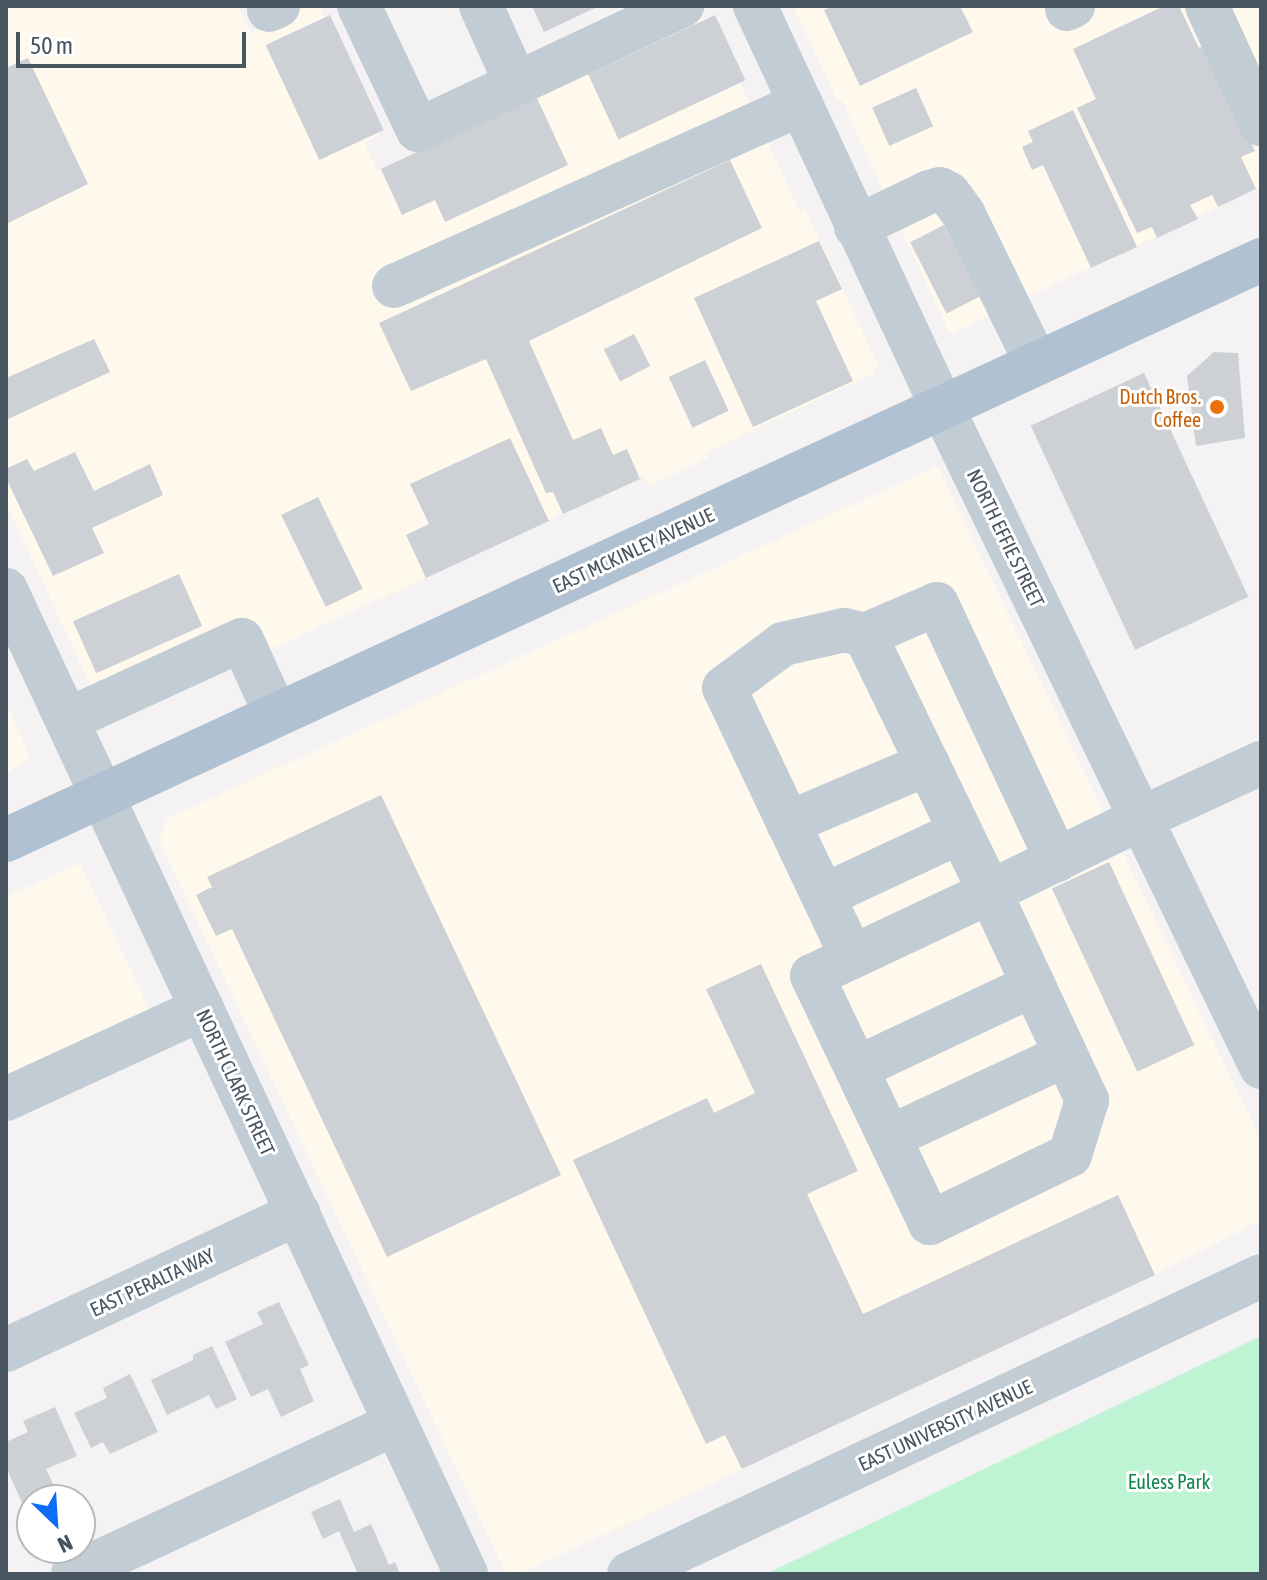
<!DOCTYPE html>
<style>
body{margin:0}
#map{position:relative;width:1267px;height:1580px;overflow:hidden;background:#f4f2f2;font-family:"Asap Condensed",sans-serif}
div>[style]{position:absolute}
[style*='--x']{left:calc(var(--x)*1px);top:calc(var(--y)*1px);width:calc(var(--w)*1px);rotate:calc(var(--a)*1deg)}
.commercial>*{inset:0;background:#fef9ec}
.green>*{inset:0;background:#bef3d4}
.building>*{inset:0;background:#cdd1d6;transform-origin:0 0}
.minor>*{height:44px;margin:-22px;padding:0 22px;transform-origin:22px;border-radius:22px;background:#c2ccd4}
.major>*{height:44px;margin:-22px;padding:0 22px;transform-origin:22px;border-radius:22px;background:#b0c1d2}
.dots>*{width:22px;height:22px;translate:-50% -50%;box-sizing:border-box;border:4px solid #fff;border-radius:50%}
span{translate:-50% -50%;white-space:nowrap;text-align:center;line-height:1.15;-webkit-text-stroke:6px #fff;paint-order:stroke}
.food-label{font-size:20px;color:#c56008}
.right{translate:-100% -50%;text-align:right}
.street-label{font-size:20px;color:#485561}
.park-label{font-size:20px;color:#10854c}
.frame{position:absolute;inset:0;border:8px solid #485561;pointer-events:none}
.north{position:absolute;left:16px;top:1484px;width:80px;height:80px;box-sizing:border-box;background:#fff;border:2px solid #b6bbc0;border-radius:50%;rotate:155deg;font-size:22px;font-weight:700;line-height:32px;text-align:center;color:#485561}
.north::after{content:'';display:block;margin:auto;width:28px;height:36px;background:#0c6ef4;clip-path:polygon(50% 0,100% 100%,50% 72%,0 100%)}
.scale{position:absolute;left:16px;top:32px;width:230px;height:36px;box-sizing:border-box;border:4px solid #485561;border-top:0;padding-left:10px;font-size:24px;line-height:28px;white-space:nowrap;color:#485561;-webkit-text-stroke:6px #fff;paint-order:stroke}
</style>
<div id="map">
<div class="commercial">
<div style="clip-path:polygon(6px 6px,238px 6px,251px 33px,309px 6px,319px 6px,379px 135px,364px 142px,378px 171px,709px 16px,799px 210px,805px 208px,879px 367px,874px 369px,875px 373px,706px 452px,708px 458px,649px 486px,643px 476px,109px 725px,6px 503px)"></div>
<div style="clip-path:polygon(793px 6px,1261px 6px,1261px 187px,950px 334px,842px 101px,838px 102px)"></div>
<div style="clip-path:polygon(937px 466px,1261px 1140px,1261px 1220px,1155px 1275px,520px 1574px,506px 1574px,159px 840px,168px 818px)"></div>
<div style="clip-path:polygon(6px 704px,28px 751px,28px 760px,6px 773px)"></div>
<div style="clip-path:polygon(80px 863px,152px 1015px,6px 1083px,6px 897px)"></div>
</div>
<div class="green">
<div style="clip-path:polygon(1261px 1336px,1261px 1574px,766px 1574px)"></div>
</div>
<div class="building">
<div style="clip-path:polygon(532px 6px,599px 6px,544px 32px)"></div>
<div style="clip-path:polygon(833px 6px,960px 6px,973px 32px,860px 86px,824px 10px)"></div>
<div style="clip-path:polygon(1164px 6px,1179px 6px,1199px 48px,1205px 45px,1255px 151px,1241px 157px,1256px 189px,1218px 207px,1212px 195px,1190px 205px,1198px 219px,1157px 238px,1152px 227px,1137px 233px,1077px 108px,1096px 99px,1073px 49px)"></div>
<div style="left:330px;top:15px;width:127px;height:71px;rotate:65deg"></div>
<div style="left:715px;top:15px;width:72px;height:140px;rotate:65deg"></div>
<div style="clip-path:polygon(28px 58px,88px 184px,6px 224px,6px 68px)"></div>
<div style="left:916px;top:88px;width:42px;height:48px;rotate:66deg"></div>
<div style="clip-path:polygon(536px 96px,568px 165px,445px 222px,435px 200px,402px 215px,381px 169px)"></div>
<div style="clip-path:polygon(1073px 110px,1137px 247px,1091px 268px,1043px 165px,1032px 170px,1022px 147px,1033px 142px,1028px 131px)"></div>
<div style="clip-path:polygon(730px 160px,762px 228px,529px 341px,573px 440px,601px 428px,613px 455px,627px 449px,640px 479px,563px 514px,553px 492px,546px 493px,486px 359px,411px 391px,379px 323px)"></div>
<div style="left:944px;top:225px;width:80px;height:38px;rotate:63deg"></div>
<div style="clip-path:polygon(819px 241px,842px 289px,816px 301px,853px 381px,753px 427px,694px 298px)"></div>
<div style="left:634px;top:334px;width:36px;height:34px;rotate:63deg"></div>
<div style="clip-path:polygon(94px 339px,110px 372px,6px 420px,6px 378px)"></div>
<div style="clip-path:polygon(1214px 352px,1238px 353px,1245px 438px,1196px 446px,1187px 376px)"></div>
<div style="left:705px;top:360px;width:56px;height:40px;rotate:65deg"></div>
<div style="left:1144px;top:373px;width:247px;height:125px;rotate:65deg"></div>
<div style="clip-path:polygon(510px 438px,549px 521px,426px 578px,406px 535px,429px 524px,410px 484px)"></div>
<div style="clip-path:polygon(75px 452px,94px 491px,150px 464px,163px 495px,92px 528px,104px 553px,53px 576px,6px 478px,6px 469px,27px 459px,34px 471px)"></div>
<div style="left:318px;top:497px;width:102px;height:41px;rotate:64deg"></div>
<div style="left:179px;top:574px;width:57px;height:116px;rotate:66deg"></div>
<div style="clip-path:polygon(381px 795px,561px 1175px,387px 1257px,232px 929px,216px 936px,196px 895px,212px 887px,207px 877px)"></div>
<div style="left:1109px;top:862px;width:202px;height:63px;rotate:65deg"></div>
<div style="clip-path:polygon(761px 964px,858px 1171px,807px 1194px,863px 1314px,1118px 1195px,1155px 1275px,742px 1469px,725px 1435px,706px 1444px,573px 1160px,707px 1098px,714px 1113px,755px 1093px,706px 989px)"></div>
<div style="clip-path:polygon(279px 1302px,309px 1365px,300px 1369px,314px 1401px,281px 1417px,268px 1389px,251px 1397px,225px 1342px,263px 1324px,257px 1312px)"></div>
<div style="clip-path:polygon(212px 1346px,237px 1399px,216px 1409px,209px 1395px,167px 1415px,151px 1380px,193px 1360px,193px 1355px)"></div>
<div style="clip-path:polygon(130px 1374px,158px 1432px,110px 1454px,103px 1442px,91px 1448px,74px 1413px,107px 1398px,103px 1388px)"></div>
<div style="clip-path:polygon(55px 1407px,77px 1456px,46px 1469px,57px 1492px,32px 1500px,24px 1507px,6px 1467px,6px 1442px,28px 1432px,23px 1421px)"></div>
<div style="clip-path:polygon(340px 1499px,354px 1532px,371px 1524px,389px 1565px,395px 1562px,400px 1574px,358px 1574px,339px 1531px,323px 1539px,311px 1512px)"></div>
</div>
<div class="minor">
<div style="--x:359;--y:6;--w:137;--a:64.6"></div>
<div style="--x:418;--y:130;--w:292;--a:-25.2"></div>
<div style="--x:481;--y:6;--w:85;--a:65.6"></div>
<div style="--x:755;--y:6;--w:442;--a:65"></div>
<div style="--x:942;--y:407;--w:733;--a:64.2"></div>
<div style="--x:1207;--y:6;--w:130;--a:65.4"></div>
<div style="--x:1067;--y:9;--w:7;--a:-27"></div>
<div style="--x:269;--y:10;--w:10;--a:-24"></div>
<div style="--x:856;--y:227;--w:81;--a:-25.6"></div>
<div style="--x:929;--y:192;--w:11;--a:-15"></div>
<div style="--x:940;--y:189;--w:10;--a:29"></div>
<div style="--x:949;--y:194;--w:24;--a:54"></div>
<div style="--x:963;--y:213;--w:167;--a:64"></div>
<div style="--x:394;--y:286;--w:446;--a:-24.1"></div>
<div style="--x:6;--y:590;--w:1086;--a:64.94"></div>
<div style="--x:865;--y:635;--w:78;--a:-23.3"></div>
<div style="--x:937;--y:604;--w:283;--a:64.9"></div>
<div style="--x:67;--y:720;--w:192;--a:-24.6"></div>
<div style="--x:242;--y:640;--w:82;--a:65.6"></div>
<div style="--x:788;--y:823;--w:152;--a:-22.9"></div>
<div style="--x:823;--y:896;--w:151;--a:-25"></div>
<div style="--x:852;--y:957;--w:298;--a:-115.4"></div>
<div style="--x:724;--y:688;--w:74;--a:-36.7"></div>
<div style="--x:783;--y:644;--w:63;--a:-12.9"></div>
<div style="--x:844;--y:630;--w:22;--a:13"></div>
<div style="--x:865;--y:635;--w:286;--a:64.1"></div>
<div style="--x:990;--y:892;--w:230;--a:65"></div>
<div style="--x:1087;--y:1100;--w:58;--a:107.2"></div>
<div style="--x:1070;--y:1155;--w:156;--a:154.1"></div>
<div style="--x:930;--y:1223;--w:274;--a:-115.5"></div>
<div style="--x:812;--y:976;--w:44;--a:-25.4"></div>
<div style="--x:852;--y:957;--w:153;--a:-25.2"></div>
<div style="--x:990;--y:892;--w:169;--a:-26"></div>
<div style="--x:1142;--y:818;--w:131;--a:-24.8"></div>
<div style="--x:857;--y:1068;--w:195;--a:-25.2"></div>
<div style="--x:6;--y:1099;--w:216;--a:-24.7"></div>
<div style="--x:890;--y:1137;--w:194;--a:-25"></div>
<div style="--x:6;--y:1350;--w:323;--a:-25.1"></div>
<div style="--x:73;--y:1574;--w:354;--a:-25"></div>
<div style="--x:629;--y:1574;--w:699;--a:-25.24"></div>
</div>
<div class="major">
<div style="--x:6;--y:840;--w:1383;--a:-24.8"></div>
</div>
<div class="dots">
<div style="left:1217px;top:407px;background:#e8710a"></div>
</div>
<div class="food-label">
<span class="right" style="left:1201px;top:408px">Dutch Bros.<br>Coffee</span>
</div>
<div class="street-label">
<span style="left:1006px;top:538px;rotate:64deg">NORTH EFFIE STREET</span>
<span style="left:633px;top:550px;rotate:-25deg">EAST MCKINLEY AVENUE</span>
<span style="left:236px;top:1082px;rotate:65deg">NORTH CLARK STREET</span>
<span style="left:152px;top:1282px;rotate:-25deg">EAST PERALTA WAY</span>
<span style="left:945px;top:1425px;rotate:-25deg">EAST UNIVERSITY AVENUE</span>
</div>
<div class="park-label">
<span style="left:1169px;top:1481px">Euless Park</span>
</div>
<div class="frame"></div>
<div class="north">N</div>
<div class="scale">50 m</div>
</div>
